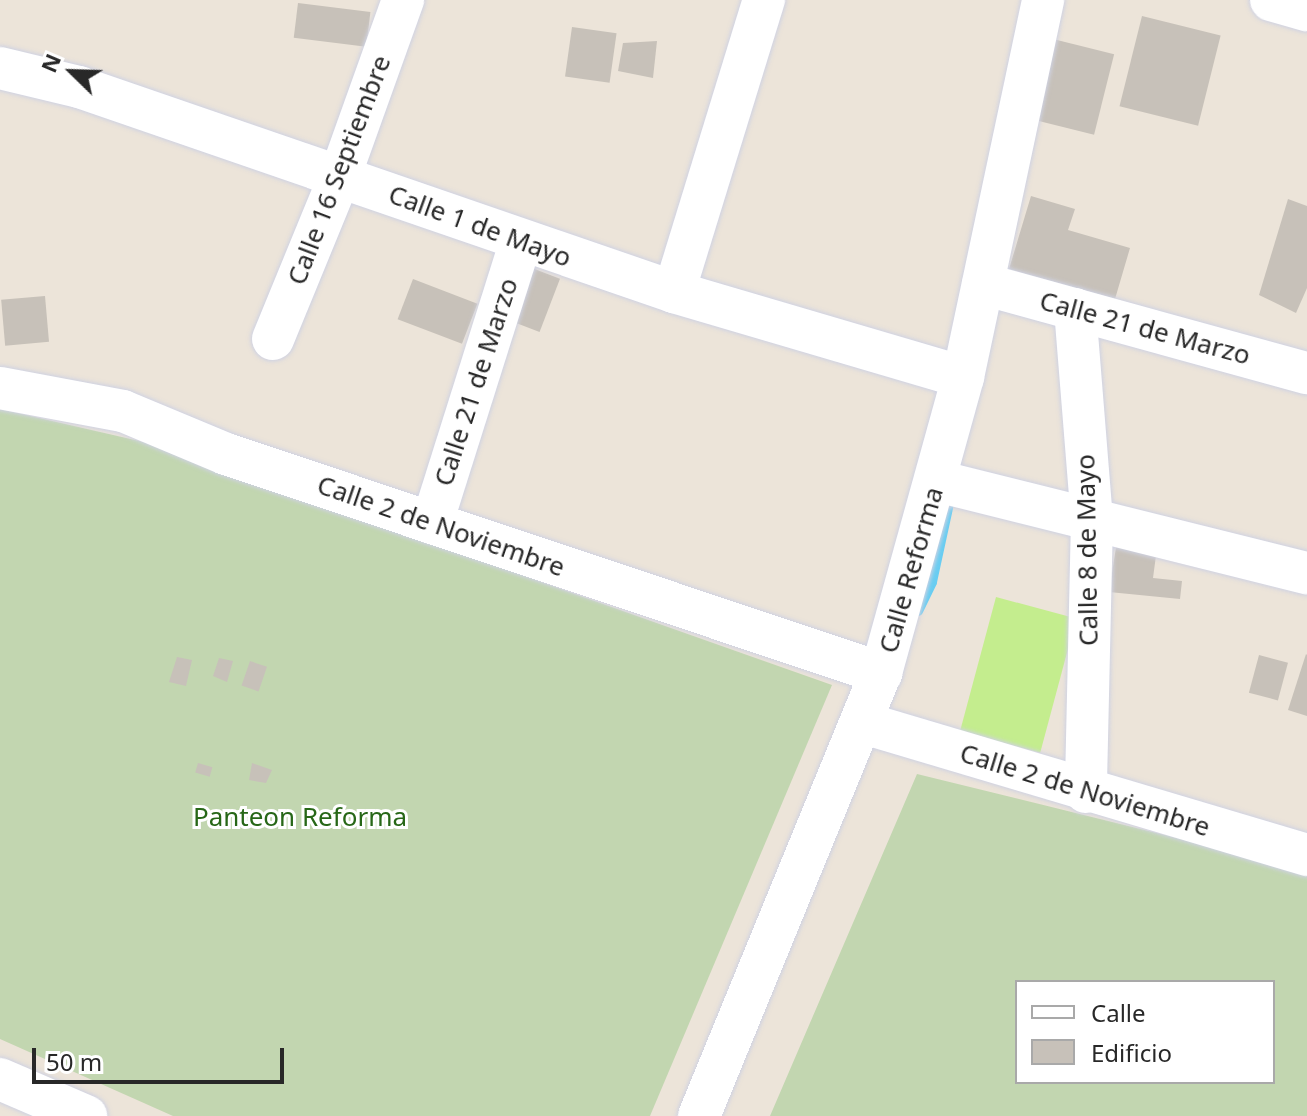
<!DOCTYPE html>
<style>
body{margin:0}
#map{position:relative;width:1307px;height:1116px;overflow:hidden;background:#ece4d9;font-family:"Noto Sans",sans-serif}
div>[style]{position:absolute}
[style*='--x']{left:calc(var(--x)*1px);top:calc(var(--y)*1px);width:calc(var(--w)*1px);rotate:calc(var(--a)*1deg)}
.cemetery>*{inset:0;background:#c2d6b0}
.pitch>*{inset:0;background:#c4ed8e;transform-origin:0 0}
.stream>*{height:10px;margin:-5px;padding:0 5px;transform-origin:5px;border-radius:5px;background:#68cdf2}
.building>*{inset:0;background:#c7c1b9;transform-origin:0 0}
.roads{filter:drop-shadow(0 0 2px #cfd2e2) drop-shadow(0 0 2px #cfd2e2)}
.minor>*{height:42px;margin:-21px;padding:0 21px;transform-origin:21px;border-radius:21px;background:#fff}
span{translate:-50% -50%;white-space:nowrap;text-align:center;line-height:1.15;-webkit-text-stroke:6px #fff;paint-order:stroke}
.street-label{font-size:26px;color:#282828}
.park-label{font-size:26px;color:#276717}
.legend{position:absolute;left:1015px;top:980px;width:260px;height:104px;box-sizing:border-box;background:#fff;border:2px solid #a9a9a9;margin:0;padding:10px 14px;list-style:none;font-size:24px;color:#282828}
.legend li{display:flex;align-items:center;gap:16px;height:40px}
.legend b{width:40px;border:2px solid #a9a9a9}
.north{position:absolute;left:32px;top:32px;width:80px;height:80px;-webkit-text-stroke:6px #fff;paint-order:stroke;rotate:293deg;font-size:22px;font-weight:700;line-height:32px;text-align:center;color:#282828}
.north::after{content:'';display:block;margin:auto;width:28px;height:36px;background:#282828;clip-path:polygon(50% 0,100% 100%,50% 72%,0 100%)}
.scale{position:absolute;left:32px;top:1048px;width:252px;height:36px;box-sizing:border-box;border:4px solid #282828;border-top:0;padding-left:10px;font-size:24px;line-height:28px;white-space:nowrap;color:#282828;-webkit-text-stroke:6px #fff;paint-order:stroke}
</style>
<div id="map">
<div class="cemetery">
<div style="clip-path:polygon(0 409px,148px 443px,832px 685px,650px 1116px,173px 1116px,0 1039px)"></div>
<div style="clip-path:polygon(evenodd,917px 774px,1307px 870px,1307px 1116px,770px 1116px,917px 774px,1017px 982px,1273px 982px,1273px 1082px,1017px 1082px,1017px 982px)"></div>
</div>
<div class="pitch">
<div style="left:996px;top:597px;width:83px;height:139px;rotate:15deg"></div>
</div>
<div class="stream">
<div style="--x:918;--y:611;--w:32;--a:-64"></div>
<div style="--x:932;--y:582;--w:85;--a:-77.8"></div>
</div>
<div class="building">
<div style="left:298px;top:3px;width:73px;height:35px;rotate:7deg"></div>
<div style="left:1142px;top:16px;width:81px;height:93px;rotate:14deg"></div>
<div style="left:572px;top:27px;width:45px;height:50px;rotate:8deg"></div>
<div style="left:1053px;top:39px;width:63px;height:83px;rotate:14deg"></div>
<div style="clip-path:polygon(657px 41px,653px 78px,618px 71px,623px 43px)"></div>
<div style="clip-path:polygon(1031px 196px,1075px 209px,1068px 230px,1130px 248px,1115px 299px,1009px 269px)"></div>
<div style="clip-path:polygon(1288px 199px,1307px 206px,1307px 288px,1296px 313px,1259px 295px)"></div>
<div style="left:532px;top:268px;width:30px;height:57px;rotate:21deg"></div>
<div style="left:413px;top:279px;width:69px;height:43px;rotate:21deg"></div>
<div style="left:45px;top:296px;width:46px;height:44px;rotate:85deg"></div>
<div style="clip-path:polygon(1117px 541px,1157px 548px,1153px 578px,1182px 581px,1180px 599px,1109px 592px)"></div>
<div style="clip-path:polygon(1306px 654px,1307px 655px,1307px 716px,1288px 710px)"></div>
<div style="left:1259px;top:655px;width:30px;height:39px;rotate:15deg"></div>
<div style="clip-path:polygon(177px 657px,192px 660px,186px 686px,169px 682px)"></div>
<div style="clip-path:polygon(219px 658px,233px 661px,227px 682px,213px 676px)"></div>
<div style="left:250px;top:661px;width:18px;height:26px;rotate:19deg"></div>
<div style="left:198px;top:763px;width:15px;height:10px;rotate:16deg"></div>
<div style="clip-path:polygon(252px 763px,272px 770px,266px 783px,249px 780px)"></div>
</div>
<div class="roads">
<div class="minor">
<div style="--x:1271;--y:0;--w:37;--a:16"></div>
<div style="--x:0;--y:68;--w:81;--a:13.5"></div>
<div style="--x:79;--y:87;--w:629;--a:19.01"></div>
<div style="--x:674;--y:292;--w:301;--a:16.4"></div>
<div style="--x:983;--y:284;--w:336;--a:15.4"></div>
<div style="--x:674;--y:292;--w:306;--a:-72.9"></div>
<div style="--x:1075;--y:309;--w:211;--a:85.4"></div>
<div style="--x:1092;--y:519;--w:273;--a:91.3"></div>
<div style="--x:273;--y:339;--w:176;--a:-67.7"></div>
<div style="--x:340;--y:176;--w:187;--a:-70.3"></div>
<div style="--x:0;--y:388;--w:125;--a:10.6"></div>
<div style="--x:123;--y:411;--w:112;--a:22.7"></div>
<div style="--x:226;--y:454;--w:691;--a:18.49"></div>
<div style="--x:937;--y:481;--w:381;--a:14"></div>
<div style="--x:432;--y:523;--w:296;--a:-72.5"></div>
<div style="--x:864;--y:723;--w:462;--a:16.6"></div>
<div style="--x:0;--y:1079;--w:94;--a:23.3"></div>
<div style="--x:699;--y:1116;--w:479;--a:-67.7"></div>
<div style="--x:881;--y:673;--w:307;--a:-74.5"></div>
<div style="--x:963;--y:377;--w:385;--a:-78"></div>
</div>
</div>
<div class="street-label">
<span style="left:339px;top:170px;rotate:-69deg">Calle 16 Septiembre</span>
<span style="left:480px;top:226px;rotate:20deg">Calle 1 de Mayo</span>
<span style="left:1145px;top:328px;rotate:15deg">Calle 21 de Marzo</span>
<span style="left:476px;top:382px;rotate:-72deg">Calle 21 de Marzo</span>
<span style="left:441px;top:526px;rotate:19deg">Calle 2 de Noviembre</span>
<span style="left:1087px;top:550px;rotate:-91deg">Calle 8 de Mayo</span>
<span style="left:911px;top:570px;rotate:-74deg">Calle Reforma</span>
<span style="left:1085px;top:790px;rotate:17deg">Calle 2 de Noviembre</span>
</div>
<div class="park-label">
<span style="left:300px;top:817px">Panteon Reforma</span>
</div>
<ul class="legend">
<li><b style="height:10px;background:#fff"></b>Calle</li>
<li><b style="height:22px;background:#c7c1b9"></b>Edificio</li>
</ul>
<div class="north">N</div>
<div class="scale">50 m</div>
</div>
